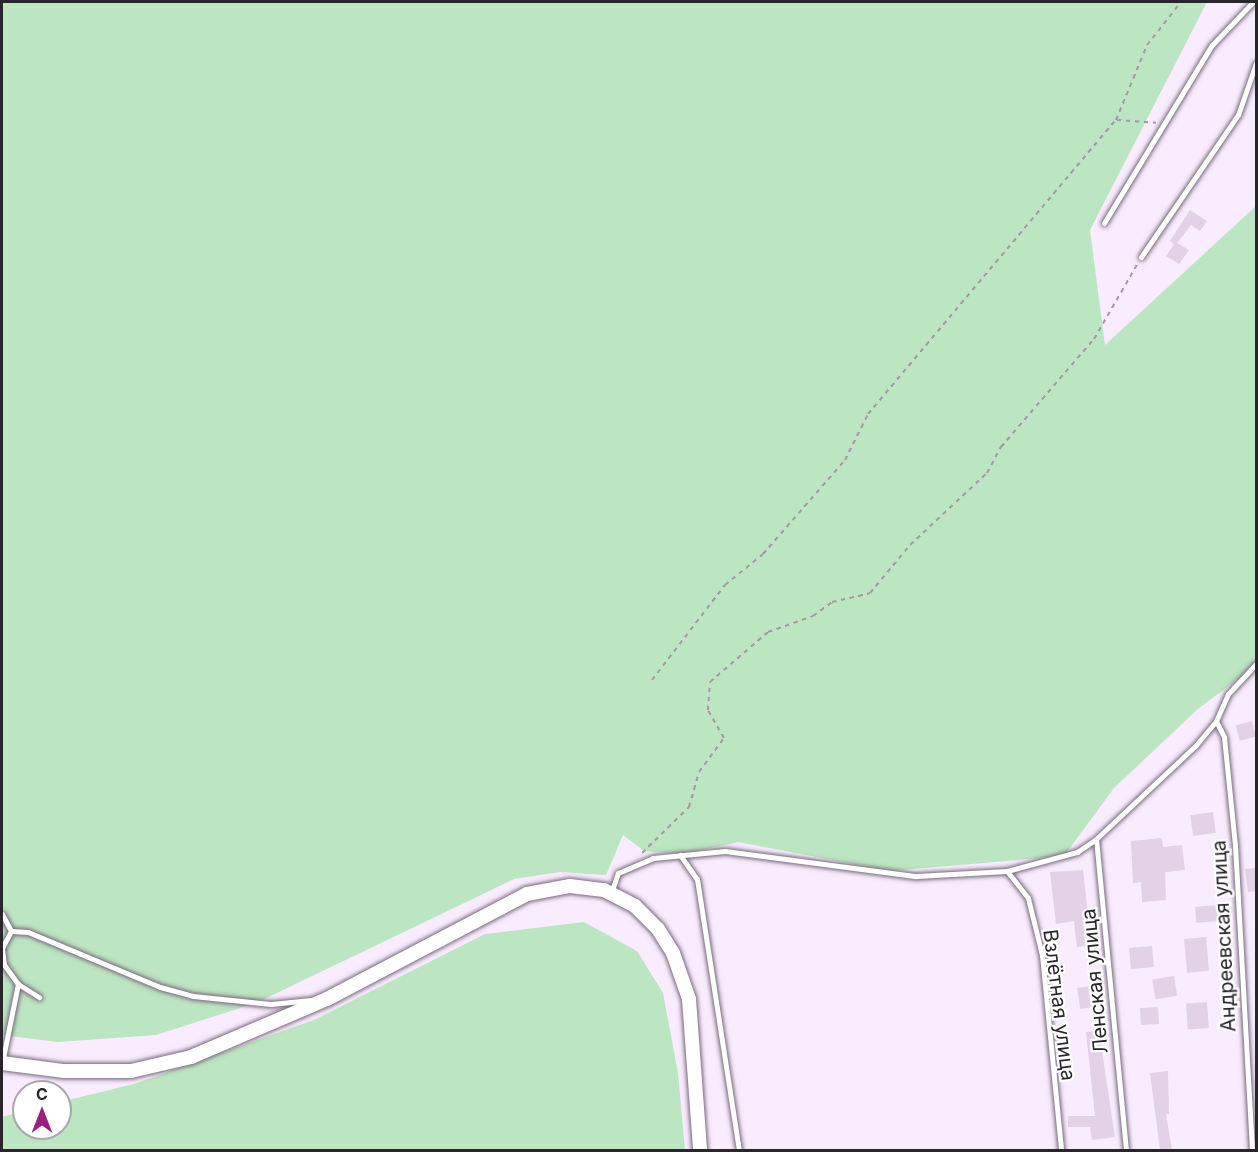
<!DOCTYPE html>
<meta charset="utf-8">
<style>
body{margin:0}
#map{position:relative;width:1258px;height:1152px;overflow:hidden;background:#f9ecfe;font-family:Inter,sans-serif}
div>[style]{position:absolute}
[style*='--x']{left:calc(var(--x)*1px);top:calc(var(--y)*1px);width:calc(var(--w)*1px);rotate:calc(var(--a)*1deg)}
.green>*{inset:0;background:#bce5c1}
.building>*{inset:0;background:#e2d1e7;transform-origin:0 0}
.path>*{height:2px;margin-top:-1px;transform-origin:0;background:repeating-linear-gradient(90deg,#a298a6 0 4.5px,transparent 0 9px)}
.roads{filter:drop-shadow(0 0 2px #78697d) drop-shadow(0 0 2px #78697d)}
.service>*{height:5px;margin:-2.5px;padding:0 2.5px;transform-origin:2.5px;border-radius:2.5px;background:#fff}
.tertiary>*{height:14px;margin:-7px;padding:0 7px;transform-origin:7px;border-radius:7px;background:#fff}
span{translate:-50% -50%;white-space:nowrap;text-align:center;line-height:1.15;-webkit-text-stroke:4.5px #fff;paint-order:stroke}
.street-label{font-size:20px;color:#2a242d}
.frame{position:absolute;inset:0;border:3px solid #2a242d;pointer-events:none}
.north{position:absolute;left:12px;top:1080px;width:60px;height:60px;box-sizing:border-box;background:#fff;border:2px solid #aaa7ab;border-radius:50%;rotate:0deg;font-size:16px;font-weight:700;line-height:24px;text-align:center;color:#2a242d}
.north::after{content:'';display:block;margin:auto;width:21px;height:27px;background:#97227f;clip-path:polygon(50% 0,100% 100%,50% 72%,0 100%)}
</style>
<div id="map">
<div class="green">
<div style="clip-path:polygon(2px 2px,1207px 2px,1090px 230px,1105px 345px,1256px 206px,1256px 666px,1199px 708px,1114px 788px,1064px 856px,889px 871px,738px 842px,684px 854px,644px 851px,623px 835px,606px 875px,560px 872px,514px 879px,256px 1003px,156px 1035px,58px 1042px,2px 1035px)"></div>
<div style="clip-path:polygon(584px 922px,637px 951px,663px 993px,678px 1073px,685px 1150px,2px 1150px,2px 1117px,24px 1111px,24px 1128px,60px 1128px,60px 1102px,134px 1084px,314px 1020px,485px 934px)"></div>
</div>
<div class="building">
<div style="clip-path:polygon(1190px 210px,1207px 221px,1200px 231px,1191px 225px,1177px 243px,1189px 250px,1179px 264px,1166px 256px,1174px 244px,1170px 241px)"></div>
<div style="left:1252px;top:721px;width:16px;height:17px;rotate:75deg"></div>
<div style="left:1213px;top:812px;width:21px;height:23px;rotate:82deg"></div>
<div style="clip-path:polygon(1162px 838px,1163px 847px,1182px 845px,1185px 870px,1165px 872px,1166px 900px,1142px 902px,1141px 882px,1133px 883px,1131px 841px)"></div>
<div style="clip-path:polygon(1257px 868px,1257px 891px,1248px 892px,1245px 869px)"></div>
<div style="clip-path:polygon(1083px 870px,1089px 924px,1097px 923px,1099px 944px,1077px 947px,1074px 921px,1056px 924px,1050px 872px)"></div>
<div style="left:1221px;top:905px;width:16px;height:26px;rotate:86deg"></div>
<div style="left:1206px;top:937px;width:34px;height:22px;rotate:85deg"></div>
<div style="left:1152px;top:946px;width:21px;height:23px;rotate:85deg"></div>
<div style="left:1174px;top:976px;width:20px;height:22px;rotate:81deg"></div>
<div style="left:1099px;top:985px;width:21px;height:22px;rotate:82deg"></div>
<div style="left:1207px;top:1002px;width:26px;height:21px;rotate:86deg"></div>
<div style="left:1158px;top:1007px;width:17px;height:18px;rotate:87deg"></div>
<div style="clip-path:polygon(1099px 1031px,1115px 1137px,1092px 1140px,1090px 1127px,1068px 1127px,1068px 1116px,1095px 1116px,1086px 1032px)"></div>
<div style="clip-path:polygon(1168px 1071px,1169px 1114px,1166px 1114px,1172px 1150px,1160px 1150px,1150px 1073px)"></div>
</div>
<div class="path">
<div style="--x:1117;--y:120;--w:39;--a:4"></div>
<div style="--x:652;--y:680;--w:120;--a:-52.5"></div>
<div style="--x:725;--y:585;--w:49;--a:-39.2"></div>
<div style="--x:763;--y:554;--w:125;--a:-48.9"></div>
<div style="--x:845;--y:460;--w:51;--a:-63.4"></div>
<div style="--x:868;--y:414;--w:385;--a:-49.9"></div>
<div style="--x:1116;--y:120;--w:81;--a:-67.5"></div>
<div style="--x:1147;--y:45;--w:55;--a:-51.7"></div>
<div style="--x:642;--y:853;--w:66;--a:-44.4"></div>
<div style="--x:689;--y:807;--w:36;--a:-74"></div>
<div style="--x:699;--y:772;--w:42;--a:-53.7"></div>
<div style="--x:724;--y:738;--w:32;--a:-120"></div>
<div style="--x:708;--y:710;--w:28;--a:-86"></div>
<div style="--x:710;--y:682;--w:77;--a:-40.8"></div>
<div style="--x:768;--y:632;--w:48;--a:-19.6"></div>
<div style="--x:813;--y:616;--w:24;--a:-36"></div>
<div style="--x:832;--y:602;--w:39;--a:-13"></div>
<div style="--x:870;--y:593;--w:62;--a:-50.2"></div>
<div style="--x:910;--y:545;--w:105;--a:-43.1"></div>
<div style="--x:987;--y:473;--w:30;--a:-62"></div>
<div style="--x:1001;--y:447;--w:143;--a:-49.3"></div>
<div style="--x:1094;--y:339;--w:88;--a:-59.9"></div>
</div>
<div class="roads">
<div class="service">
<div style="--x:1104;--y:223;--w:208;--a:-58.8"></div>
<div style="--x:1212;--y:45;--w:59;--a:-46.4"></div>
<div style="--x:1141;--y:257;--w:172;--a:-55.7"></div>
<div style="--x:1238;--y:115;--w:55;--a:-70.9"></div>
<div style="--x:1216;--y:721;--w:18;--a:63"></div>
<div style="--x:1224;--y:737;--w:109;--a:84.2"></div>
<div style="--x:1235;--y:845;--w:305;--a:86.8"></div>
<div style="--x:680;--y:855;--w:29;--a:55"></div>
<div style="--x:697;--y:879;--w:274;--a:81.2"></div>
<div style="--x:1007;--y:871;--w:34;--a:52"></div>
<div style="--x:1028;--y:898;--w:59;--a:76.2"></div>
<div style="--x:1042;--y:955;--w:196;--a:84.4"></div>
<div style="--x:611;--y:893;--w:21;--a:-71"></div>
<div style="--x:618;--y:873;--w:38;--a:-23"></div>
<div style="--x:653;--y:858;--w:72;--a:-5.6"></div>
<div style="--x:725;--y:851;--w:193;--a:7.5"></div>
<div style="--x:916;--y:876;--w:91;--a:-3.1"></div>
<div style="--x:1007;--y:871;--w:73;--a:-15.2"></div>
<div style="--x:1077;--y:852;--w:23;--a:-34"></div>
<div style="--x:2;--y:914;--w:19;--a:62"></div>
<div style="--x:18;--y:984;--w:25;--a:32"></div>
<div style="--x:2;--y:1063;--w:81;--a:-78.6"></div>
<div style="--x:18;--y:984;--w:24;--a:-126"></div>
<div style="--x:4;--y:965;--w:17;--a:-97"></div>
<div style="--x:2;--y:948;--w:19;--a:-62"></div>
<div style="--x:11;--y:931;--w:17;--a:3"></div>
<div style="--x:28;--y:932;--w:143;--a:22.6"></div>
<div style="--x:160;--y:987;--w:34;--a:15"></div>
<div style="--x:193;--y:996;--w:78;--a:5.9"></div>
<div style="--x:271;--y:1004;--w:40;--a:-5.7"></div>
<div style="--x:1126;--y:1150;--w:312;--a:-95.5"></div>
<div style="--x:1096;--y:839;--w:137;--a:-43.2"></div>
<div style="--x:1196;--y:745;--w:31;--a:-50"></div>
<div style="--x:1216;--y:721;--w:30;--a:-66"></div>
<div style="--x:1228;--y:694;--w:41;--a:-47"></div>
</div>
<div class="tertiary">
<div style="--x:2;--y:1063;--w:63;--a:7.4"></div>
<div style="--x:64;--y:1071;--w:67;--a:0"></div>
<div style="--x:131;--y:1071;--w:62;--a:-13.1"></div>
<div style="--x:191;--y:1057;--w:148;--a:-23.1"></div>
<div style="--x:327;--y:999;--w:226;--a:-27.7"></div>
<div style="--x:527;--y:894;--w:44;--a:-10.5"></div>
<div style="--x:570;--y:886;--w:34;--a:7"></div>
<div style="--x:604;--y:890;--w:35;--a:27"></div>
<div style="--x:635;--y:906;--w:33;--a:45"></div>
<div style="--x:658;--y:929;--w:28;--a:58"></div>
<div style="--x:673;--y:953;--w:49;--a:70.8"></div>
<div style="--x:689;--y:999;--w:151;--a:85.8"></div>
</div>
</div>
<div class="street-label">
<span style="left:1224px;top:936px;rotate:-93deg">Андреевская улица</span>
<span style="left:1095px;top:981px;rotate:-95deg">Ленская улица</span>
<span style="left:1059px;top:1005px;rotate:83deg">Взлётная улица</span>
</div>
<div class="frame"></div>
<div class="north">С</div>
</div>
